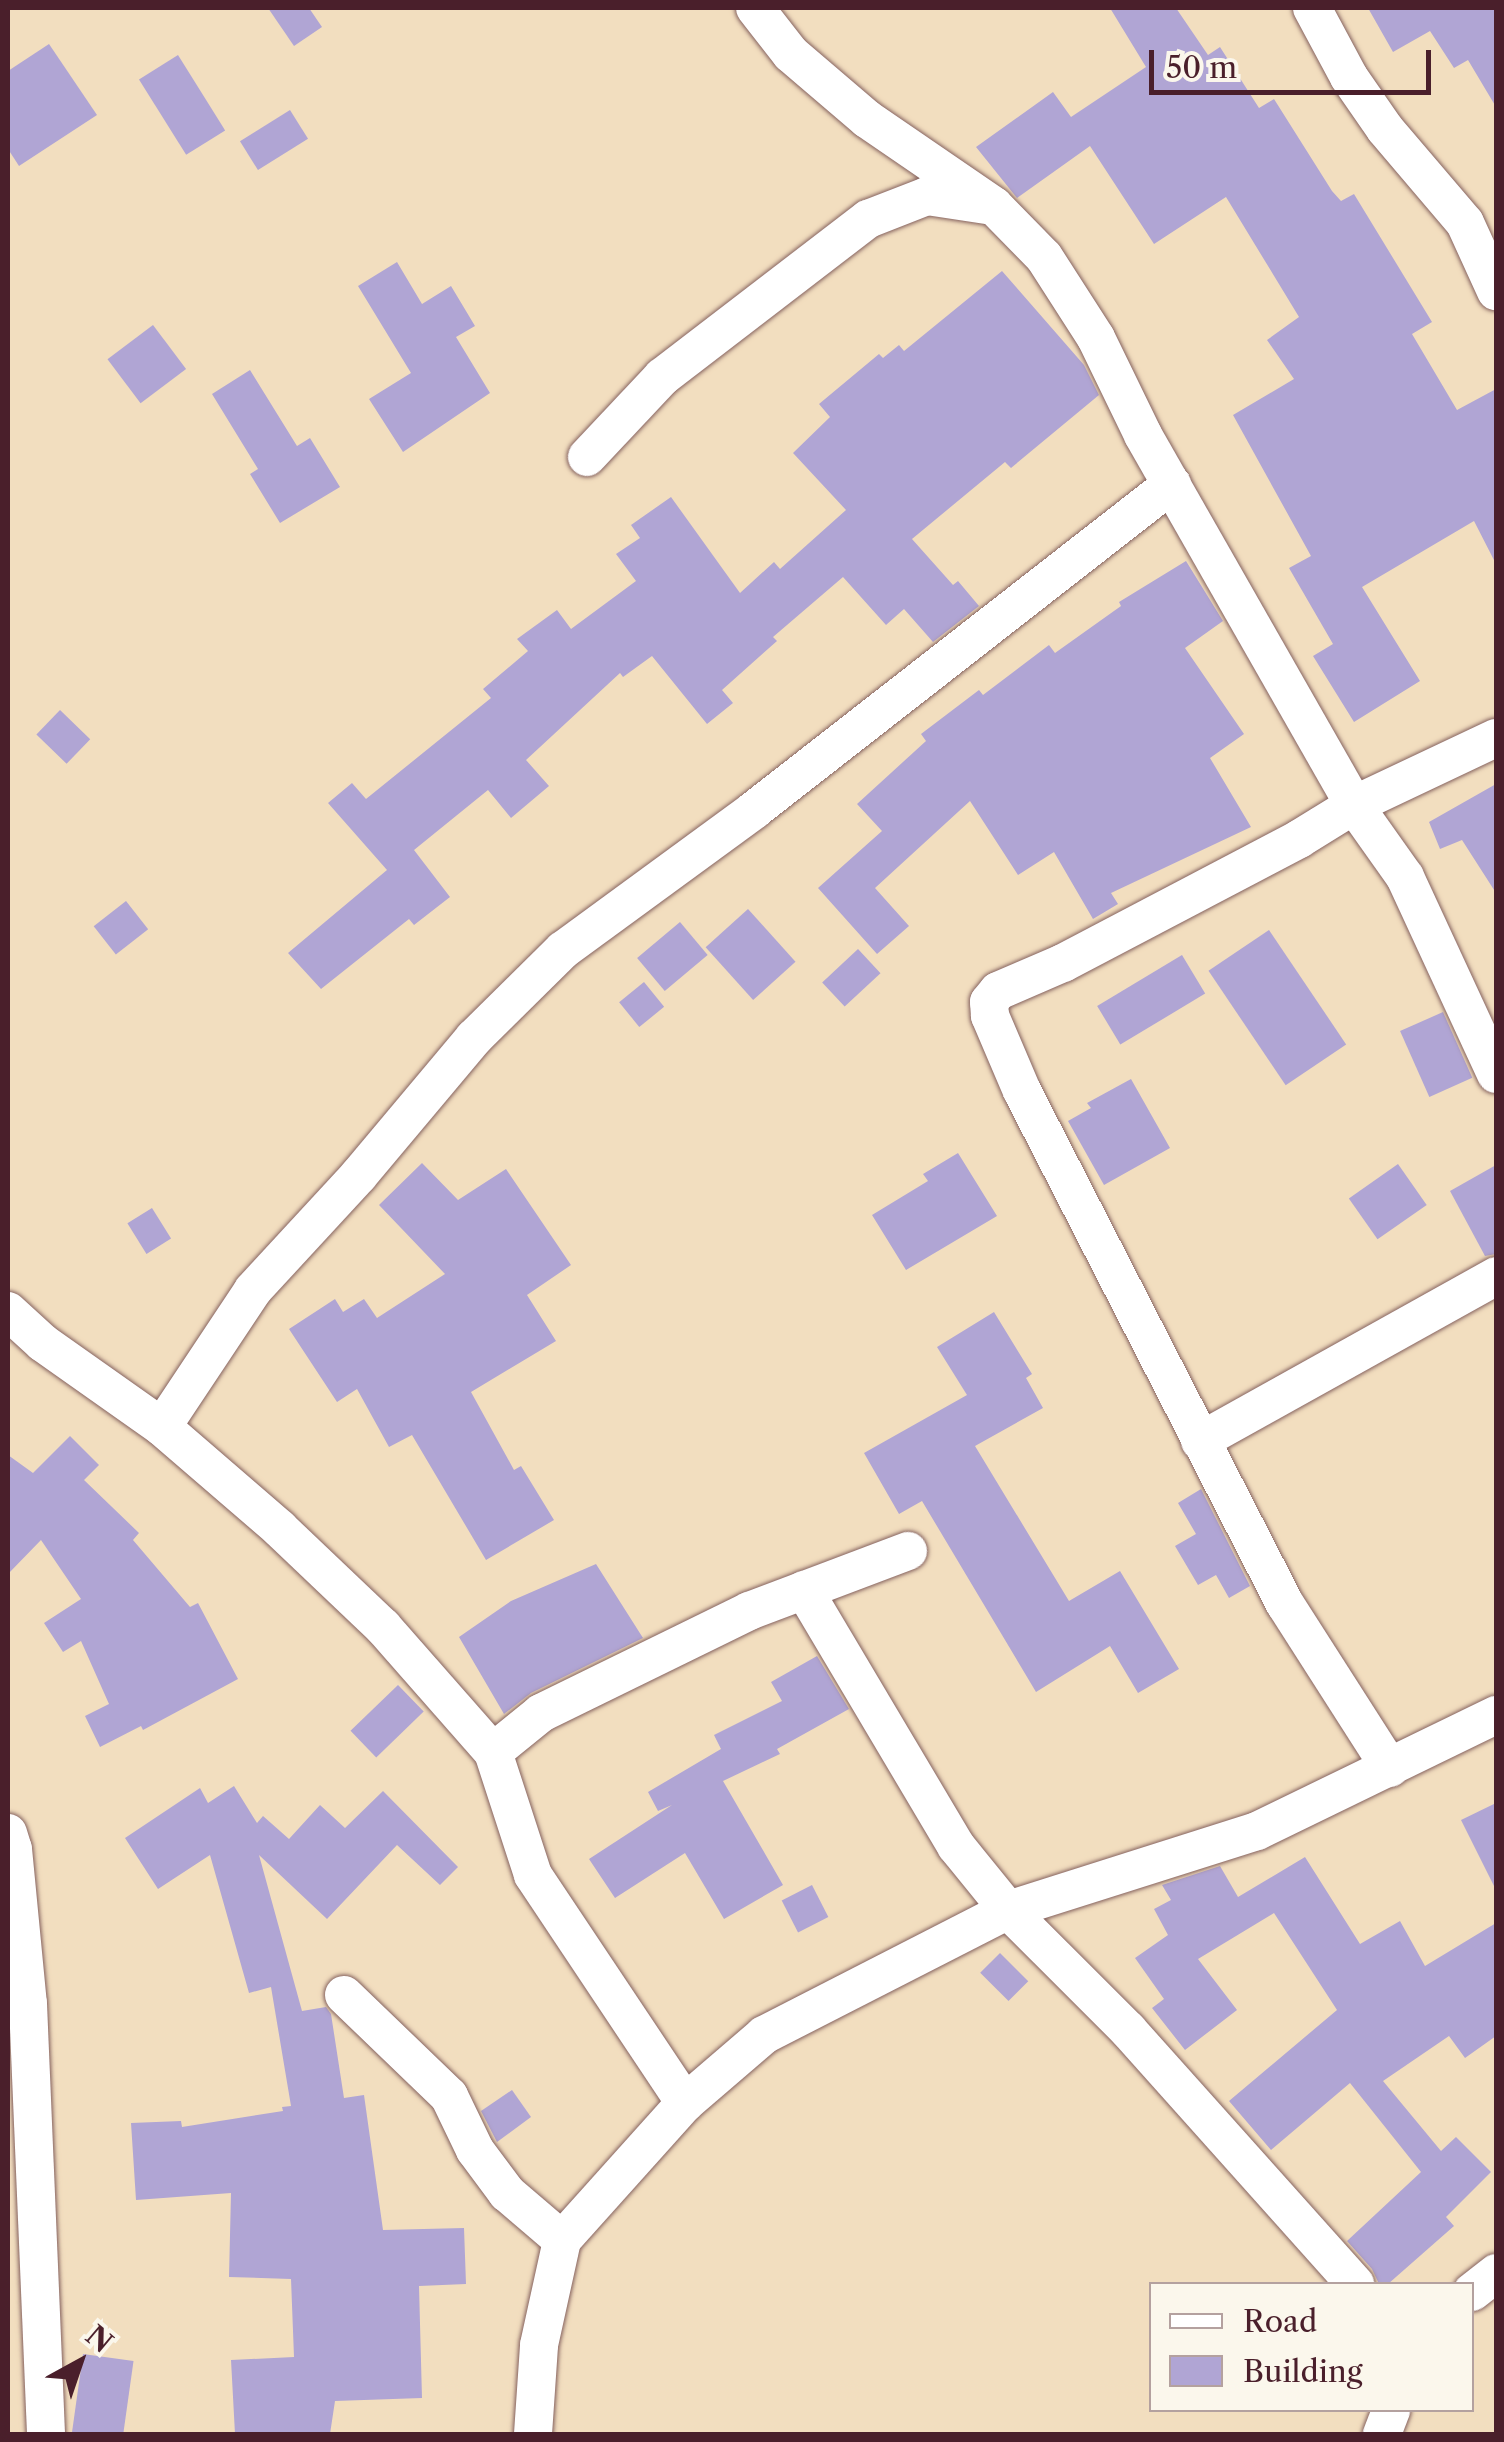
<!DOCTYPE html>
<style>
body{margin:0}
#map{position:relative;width:1504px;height:2442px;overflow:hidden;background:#f2debf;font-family:"Libre Caslon Text",serif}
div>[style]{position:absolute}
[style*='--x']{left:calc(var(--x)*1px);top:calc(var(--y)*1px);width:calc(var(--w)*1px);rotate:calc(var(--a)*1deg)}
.building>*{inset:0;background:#b0a5d4;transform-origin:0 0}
.roads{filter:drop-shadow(0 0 2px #85625f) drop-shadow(0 0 2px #85625f)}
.minor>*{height:38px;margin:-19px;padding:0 19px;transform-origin:19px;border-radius:19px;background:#fff}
span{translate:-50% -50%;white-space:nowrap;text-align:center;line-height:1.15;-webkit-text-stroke:9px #fbf7ec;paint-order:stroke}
.frame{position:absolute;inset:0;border:10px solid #4a1f2b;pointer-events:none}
.legend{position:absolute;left:1149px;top:2282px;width:325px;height:130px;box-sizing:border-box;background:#fbf7ec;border:2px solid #b4a19f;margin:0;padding:12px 18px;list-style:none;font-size:30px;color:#4a1f2b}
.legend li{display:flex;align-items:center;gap:20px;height:50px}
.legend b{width:50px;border:2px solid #b4a19f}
.north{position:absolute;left:30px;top:2312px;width:100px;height:100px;-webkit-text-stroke:8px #fbf7ec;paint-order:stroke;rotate:40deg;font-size:28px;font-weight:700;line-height:40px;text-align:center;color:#4a1f2b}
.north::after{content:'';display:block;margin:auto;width:35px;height:45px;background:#4a1f2b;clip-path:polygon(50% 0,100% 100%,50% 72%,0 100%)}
.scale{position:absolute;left:1149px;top:50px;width:282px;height:45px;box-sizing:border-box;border:5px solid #4a1f2b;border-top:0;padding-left:12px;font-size:30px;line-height:35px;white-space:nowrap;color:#4a1f2b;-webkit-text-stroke:8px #fbf7ec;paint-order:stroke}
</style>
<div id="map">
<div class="building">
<div style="clip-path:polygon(268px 8px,309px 8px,322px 27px,294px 46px)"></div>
<div style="clip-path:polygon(1110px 8px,1176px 8px,1208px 55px,1220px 47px,1259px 108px,1274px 99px,1332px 191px,1341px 201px,1354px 194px,1432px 322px,1412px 334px,1457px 410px,1496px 389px,1496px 564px,1474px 521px,1362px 587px,1420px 681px,1354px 722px,1313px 656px,1333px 644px,1289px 568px,1311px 556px,1233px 415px,1294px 379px,1267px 340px,1299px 317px,1226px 197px,1154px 244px,1090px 146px,1017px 198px,976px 147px,1053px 92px,1071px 117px,1146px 67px)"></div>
<div style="clip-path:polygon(1368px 8px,1496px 8px,1496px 107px,1468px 60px,1454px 68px,1430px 31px,1393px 52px)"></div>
<div style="clip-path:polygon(49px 44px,97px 115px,19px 166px,8px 149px,8px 71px)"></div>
<div style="left:178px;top:55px;width:89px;height:46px;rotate:58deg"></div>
<div style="left:290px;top:110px;width:34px;height:59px;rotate:58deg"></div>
<div style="clip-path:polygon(397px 262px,422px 304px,451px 286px,475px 326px,456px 337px,490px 393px,403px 452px,369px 399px,411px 373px,358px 286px)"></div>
<div style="clip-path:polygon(1002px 271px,1084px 365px,1099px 395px,1011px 468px,1005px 462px,912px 539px,953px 585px,958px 581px,979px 606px,933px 642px,904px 609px,886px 625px,843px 577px,773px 637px,777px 641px,722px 690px,733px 703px,707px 724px,652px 656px,623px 677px,620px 673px,526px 760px,549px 786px,511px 818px,488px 790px,414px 850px,450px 897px,414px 925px,409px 919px,321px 989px,288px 953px,387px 870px,328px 803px,352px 783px,366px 799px,491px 698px,483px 689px,528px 651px,517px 639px,557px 610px,571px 629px,636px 581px,616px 554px,640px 538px,631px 525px,671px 497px,740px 593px,774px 562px,780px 569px,846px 510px,793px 453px,830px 417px,819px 404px,879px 354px,883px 358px,899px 345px,904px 351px)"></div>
<div style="left:153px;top:325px;width:55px;height:57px;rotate:53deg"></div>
<div style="clip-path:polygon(250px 370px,297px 446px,310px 438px,340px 487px,280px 523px,250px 474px,258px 469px,212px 394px)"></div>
<div style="clip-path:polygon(1186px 561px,1223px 621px,1185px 648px,1244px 734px,1210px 758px,1251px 827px,1111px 893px,1118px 904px,1093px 919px,1054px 852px,1018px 875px,970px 801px,875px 888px,909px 926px,877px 954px,818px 888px,882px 831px,857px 804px,926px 741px,921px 734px,979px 690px,983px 695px,1049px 645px,1055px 653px,1121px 606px,1119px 602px)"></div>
<div style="left:60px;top:710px;width:42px;height:34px;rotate:44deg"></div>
<div style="clip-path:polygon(1496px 784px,1496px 893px,1462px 840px,1440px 849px,1429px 822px)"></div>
<div style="left:126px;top:901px;width:36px;height:41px;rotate:52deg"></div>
<div style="left:748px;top:909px;width:71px;height:57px;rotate:48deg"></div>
<div style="left:680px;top:922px;width:43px;height:56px;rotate:50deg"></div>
<div style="left:1269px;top:930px;width:138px;height:73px;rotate:56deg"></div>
<div style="left:858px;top:949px;width:33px;height:49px;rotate:47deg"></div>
<div style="left:1182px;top:955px;width:45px;height:99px;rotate:59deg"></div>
<div style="left:644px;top:982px;width:32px;height:32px;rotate:51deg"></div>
<div style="left:1443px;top:1012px;width:72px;height:47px;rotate:66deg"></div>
<div style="clip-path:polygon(1131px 1079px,1170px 1148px,1104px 1185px,1068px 1121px,1091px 1108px,1087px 1103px)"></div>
<div style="clip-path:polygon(958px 1153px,997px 1216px,906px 1270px,872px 1215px,928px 1181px,923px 1174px)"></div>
<div style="clip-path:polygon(422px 1163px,458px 1200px,506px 1169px,571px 1265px,527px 1295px,556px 1341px,471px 1392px,514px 1470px,521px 1466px,554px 1520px,486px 1560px,412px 1435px,389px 1447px,357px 1389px,337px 1402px,289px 1329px,335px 1299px,343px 1312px,364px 1299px,377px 1318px,445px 1274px,379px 1205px)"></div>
<div style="left:1398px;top:1164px;width:50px;height:60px;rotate:55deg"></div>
<div style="clip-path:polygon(1496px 1165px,1496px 1254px,1485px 1256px,1450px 1191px)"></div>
<div style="left:152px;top:1208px;width:36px;height:29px;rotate:58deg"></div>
<div style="clip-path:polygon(994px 1312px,1032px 1374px,1026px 1378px,1043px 1408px,975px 1446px,1069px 1601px,1120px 1571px,1179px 1669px,1138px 1693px,1110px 1646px,1036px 1692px,922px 1501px,899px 1514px,864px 1453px,967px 1395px,937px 1347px)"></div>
<div style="clip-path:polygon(70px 1436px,99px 1465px,84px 1480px,139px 1533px,133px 1540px,190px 1607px,198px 1603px,238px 1679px,143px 1730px,141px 1726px,100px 1747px,85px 1716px,109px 1704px,81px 1641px,63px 1652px,44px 1623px,81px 1599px,41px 1540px,8px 1574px,8px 1455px,33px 1473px)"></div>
<div style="clip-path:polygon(1201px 1489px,1250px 1586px,1229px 1598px,1216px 1575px,1198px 1585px,1175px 1546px,1196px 1534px,1178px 1503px)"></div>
<div style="clip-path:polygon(596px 1564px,643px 1638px,531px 1693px,504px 1714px,459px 1637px,511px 1601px)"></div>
<div style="clip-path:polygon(817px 1656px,849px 1709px,777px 1749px,780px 1754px,723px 1781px,783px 1885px,724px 1919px,685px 1853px,615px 1898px,589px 1859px,672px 1805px,658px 1811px,648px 1792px,721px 1749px,714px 1735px,782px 1701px,771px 1682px)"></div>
<div style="left:398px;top:1685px;width:37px;height:66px;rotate:46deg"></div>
<div style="clip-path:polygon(234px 1786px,257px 1823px,263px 1816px,289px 1839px,320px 1805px,345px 1828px,383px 1791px,458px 1867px,440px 1885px,397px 1845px,327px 1919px,259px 1855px,302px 2011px,326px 2007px,331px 2014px,344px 2098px,364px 2095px,383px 2230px,464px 2228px,466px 2284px,419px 2286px,422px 2398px,335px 2401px,330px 2434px,235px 2434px,231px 2360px,294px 2357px,291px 2279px,229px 2277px,231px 2193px,136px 2200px,131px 2123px,181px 2121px,182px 2127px,283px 2111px,282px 2107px,291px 2106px,271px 1987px,249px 1993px,210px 1855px,158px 1889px,125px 1838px,200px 1788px,208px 1803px)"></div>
<div style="clip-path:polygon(1496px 1803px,1496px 1890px,1461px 1820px)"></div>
<div style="clip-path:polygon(1305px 1857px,1360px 1944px,1400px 1921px,1425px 1966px,1496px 1923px,1496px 2036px,1465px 2058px,1449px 2036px,1383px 2081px,1441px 2151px,1456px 2137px,1491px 2172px,1446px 2217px,1454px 2226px,1388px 2284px,1379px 2284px,1372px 2269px,1347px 2241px,1421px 2172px,1350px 2083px,1271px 2150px,1229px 2101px,1337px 2010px,1274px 1913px,1198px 1959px,1237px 2010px,1185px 2050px,1152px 2008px,1164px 1999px,1135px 1958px,1168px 1935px,1154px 1909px,1171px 1900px,1162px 1885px,1220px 1866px,1238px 1897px)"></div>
<div style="left:812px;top:1885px;width:36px;height:34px;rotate:63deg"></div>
<div style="left:1000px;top:1953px;width:40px;height:28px;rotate:45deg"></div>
<div style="clip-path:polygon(512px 2090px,531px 2117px,497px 2142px,481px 2111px)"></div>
<div style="left:83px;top:2354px;width:51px;height:81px;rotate:8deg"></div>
</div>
<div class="roads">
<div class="minor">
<div style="--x:755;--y:8;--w:58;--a:52"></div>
<div style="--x:791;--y:54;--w:100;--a:40.5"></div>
<div style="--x:867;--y:119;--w:154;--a:34.4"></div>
<div style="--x:994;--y:206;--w:71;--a:45.6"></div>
<div style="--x:1044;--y:257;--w:96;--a:57.3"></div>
<div style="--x:1096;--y:338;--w:108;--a:64.1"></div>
<div style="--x:1143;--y:435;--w:426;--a:60.3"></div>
<div style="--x:1354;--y:805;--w:88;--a:54.7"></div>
<div style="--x:1405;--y:877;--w:217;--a:65.2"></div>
<div style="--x:1312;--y:8;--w:78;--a:61.8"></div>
<div style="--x:1349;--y:77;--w:63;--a:55.3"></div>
<div style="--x:1385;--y:129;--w:123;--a:49.6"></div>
<div style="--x:1465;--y:223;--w:75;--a:65.5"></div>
<div style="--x:587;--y:457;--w:110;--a:-46.8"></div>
<div style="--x:662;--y:377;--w:260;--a:-37.5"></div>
<div style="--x:868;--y:219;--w:63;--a:-21.3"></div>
<div style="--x:927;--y:196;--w:60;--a:8.7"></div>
<div style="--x:8;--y:1311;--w:47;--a:42.4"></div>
<div style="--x:43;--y:1343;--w:146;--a:35.2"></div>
<div style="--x:162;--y:1427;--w:156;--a:40.8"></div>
<div style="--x:280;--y:1529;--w:142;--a:43.6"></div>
<div style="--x:383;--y:1627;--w:167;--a:48.7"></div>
<div style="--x:162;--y:1427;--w:164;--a:-56.4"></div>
<div style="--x:253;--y:1290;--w:156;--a:-47.3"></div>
<div style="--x:359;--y:1175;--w:179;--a:-50"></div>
<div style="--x:474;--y:1038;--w:125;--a:-44.7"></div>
<div style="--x:563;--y:950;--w:237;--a:-36.2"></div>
<div style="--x:754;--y:810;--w:530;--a:-37.95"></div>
<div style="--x:1200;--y:1441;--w:339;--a:-29.1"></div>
<div style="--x:804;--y:1590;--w:298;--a:59.3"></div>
<div style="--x:956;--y:1846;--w:82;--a:50.9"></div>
<div style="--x:1008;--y:1910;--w:170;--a:45"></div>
<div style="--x:1128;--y:2030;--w:341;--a:48.2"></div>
<div style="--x:1390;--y:1768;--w:195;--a:-122.6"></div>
<div style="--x:1285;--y:1604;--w:576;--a:-117.14"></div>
<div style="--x:1022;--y:1091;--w:82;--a:-113.1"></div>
<div style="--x:990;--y:1016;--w:14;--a:-94"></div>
<div style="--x:989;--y:1002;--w:14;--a:-51"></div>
<div style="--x:998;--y:991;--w:71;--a:-23.3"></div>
<div style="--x:1063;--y:963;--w:267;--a:-27.7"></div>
<div style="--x:1299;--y:839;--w:65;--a:-31.7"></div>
<div style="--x:1354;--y:805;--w:157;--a:-25.3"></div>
<div style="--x:8;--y:1833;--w:17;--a:73"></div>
<div style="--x:13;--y:1849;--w:156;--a:84.5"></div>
<div style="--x:28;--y:2004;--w:430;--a:87.6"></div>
<div style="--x:344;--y:1995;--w:146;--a:43.9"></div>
<div style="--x:449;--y:2096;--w:60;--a:64.3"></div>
<div style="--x:475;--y:2150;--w:54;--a:53.3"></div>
<div style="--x:507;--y:2193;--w:72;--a:40.5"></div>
<div style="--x:685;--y:2103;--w:274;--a:-123.7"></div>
<div style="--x:533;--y:1875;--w:129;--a:-108"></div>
<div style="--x:493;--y:1752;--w:62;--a:-39.1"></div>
<div style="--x:541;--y:1713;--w:232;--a:-26.1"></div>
<div style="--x:749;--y:1611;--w:170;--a:-20.7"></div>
<div style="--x:1472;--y:2292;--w:31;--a:-38"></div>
<div style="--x:533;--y:2434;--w:89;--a:-86.1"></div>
<div style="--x:539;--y:2345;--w:107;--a:-77.6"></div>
<div style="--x:562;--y:2240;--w:184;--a:-48.1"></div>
<div style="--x:685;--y:2103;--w:104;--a:-40.7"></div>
<div style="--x:764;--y:2035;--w:274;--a:-27.1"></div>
<div style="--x:1008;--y:1910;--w:261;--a:-17.6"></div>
<div style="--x:1257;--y:1831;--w:266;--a:-25.9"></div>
<div style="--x:1382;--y:2434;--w:26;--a:-69"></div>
</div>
</div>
<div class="frame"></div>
<ul class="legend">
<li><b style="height:12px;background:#fff"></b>Road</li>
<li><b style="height:28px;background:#b0a5d4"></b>Building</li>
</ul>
<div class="north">N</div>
<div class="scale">50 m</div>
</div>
